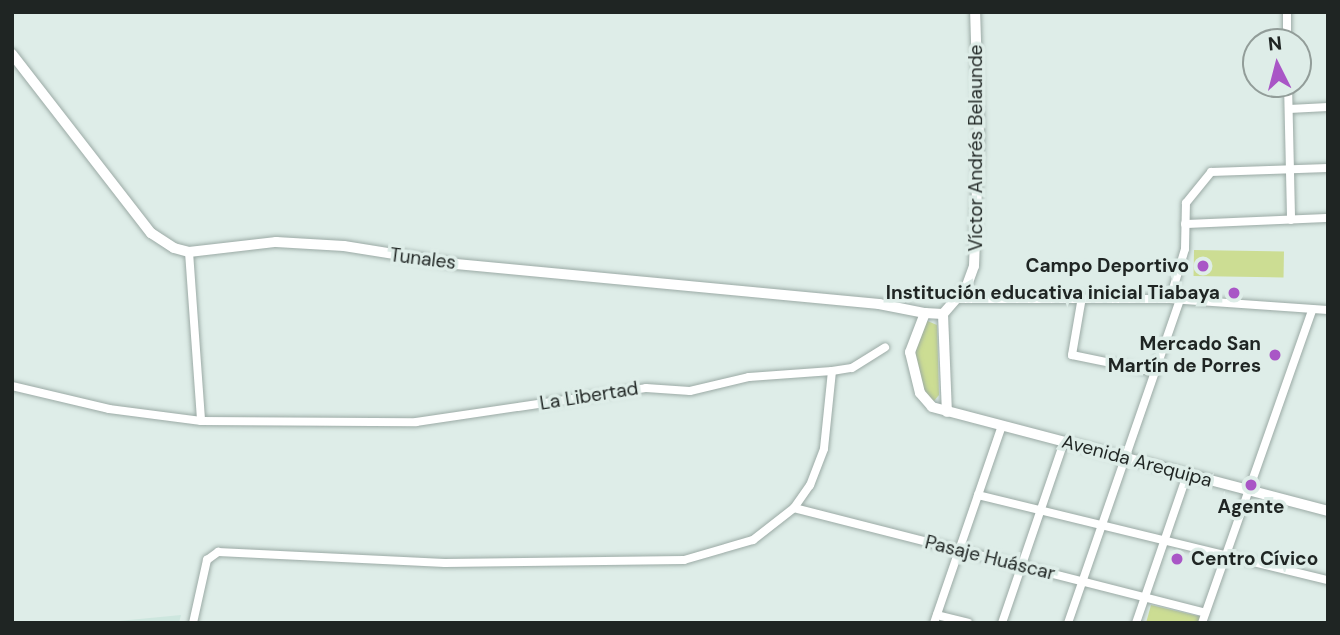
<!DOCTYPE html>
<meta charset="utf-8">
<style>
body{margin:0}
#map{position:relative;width:1340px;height:635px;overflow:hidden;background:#deede8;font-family:"DM Sans",sans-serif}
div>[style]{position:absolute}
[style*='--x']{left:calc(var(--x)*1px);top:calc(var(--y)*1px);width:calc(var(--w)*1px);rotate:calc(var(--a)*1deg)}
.built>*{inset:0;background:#cde6de}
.green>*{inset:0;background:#ccdd93;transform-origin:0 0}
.roads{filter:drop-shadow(0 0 2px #9baaa5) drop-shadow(0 0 2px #9baaa5)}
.minor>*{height:8px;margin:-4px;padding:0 4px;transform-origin:4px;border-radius:4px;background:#fff}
.tertiary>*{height:10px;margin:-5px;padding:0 5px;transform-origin:5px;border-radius:5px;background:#fff}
.secondary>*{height:10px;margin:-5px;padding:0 5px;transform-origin:5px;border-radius:5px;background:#fff}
.dots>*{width:19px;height:19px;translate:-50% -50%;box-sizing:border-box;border:4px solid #deede8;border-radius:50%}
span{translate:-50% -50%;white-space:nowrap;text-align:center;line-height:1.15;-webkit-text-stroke:7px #deede8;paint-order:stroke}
.street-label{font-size:19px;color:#1f2523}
.poi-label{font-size:19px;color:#1f2523;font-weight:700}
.right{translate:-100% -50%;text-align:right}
.left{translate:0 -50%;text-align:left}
.frame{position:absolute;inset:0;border:14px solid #1f2523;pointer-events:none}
.north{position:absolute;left:1242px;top:28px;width:70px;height:70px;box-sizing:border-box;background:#deede8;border:2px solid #929d99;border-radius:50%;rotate:354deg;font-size:19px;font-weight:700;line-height:28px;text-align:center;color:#1f2523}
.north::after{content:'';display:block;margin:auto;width:24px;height:32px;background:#a956c6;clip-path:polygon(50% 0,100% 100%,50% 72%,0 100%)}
</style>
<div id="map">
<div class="built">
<div style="clip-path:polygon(181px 615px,179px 623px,98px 623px)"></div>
</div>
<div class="green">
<div style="left:1194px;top:250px;width:90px;height:26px;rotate:1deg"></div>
<div style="clip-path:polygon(925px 320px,937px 325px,939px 395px,934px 401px,926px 397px,914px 357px)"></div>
<div style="clip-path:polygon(1151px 605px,1202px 617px,1200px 623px,1146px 623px)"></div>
</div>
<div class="roads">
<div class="minor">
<div style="--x:1287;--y:12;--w:30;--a:90"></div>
<div style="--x:1288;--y:84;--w:136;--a:88.7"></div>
<div style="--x:1289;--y:109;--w:39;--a:-3"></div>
<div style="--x:1185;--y:224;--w:143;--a:-2.4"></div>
<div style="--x:189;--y:252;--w:169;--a:85.9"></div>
<div style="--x:1082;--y:297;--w:59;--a:99.8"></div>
<div style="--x:1072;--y:355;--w:85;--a:11.6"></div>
<div style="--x:959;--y:299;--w:211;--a:0"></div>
<div style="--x:1170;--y:299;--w:158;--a:4"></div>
<div style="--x:1170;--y:299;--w:52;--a:-73.3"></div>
<div style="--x:1185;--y:249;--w:46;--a:-88.8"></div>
<div style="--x:1186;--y:203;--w:40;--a:-51"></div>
<div style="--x:1211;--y:172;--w:117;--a:-2"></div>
<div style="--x:832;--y:371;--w:20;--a:-9"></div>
<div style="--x:852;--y:368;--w:39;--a:-32"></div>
<div style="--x:12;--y:386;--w:100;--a:13.3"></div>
<div style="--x:109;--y:409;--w:93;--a:7.4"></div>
<div style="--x:201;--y:421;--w:215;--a:0.3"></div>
<div style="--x:416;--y:422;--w:232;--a:-8.4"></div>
<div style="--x:646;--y:388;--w:44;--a:3.9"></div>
<div style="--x:690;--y:391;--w:61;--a:-13.3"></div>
<div style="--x:749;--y:377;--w:83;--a:-4.1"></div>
<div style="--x:832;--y:371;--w:78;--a:95.9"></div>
<div style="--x:824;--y:449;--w:39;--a:111"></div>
<div style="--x:810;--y:485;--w:28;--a:125"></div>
<div style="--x:978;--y:495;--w:360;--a:13.7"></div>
<div style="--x:937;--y:615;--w:32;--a:14"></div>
<div style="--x:193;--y:623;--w:65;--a:-77.5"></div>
<div style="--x:207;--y:560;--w:14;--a:-36"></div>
<div style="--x:218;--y:552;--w:227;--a:2.8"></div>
<div style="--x:445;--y:563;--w:239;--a:-0.7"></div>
<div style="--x:684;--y:560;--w:72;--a:-16.2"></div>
<div style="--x:753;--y:540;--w:52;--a:-38"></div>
<div style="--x:794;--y:508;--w:424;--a:14.3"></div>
<div style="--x:934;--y:623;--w:209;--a:-71"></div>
<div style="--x:1002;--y:623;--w:191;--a:-71.1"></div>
<div style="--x:1068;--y:623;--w:342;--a:-70.9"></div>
<div style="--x:1136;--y:623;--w:157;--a:-71"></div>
<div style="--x:1202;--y:623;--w:332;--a:-70.6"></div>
</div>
<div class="tertiary">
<div style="--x:12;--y:54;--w:227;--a:52.2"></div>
<div style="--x:151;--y:233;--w:27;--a:33"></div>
<div style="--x:174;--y:248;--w:16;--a:15"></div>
<div style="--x:189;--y:252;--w:88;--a:-6.6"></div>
<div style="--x:276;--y:242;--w:68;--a:3.4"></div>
<div style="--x:344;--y:246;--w:113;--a:9.1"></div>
<div style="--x:456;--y:264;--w:425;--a:5.4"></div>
<div style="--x:879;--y:304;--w:47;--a:11.1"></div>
</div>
<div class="secondary">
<div style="--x:943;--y:314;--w:18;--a:-177"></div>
<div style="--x:925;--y:313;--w:42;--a:111"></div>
<div style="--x:910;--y:352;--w:42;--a:76.3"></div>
<div style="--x:920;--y:393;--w:18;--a:49"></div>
<div style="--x:932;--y:407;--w:409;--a:14.7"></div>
<div style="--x:943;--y:314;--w:35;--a:-49"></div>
<div style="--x:966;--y:288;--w:23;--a:-70"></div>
<div style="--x:974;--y:266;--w:130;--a:-87.8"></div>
<div style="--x:979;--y:136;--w:124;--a:-91.8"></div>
<div style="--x:943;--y:314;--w:98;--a:87.7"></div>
</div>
</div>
<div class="dots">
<div style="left:1203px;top:266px;background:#a956c6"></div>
<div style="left:1234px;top:293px;background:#a956c6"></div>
<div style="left:1275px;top:355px;background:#a956c6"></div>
<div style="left:1251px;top:485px;background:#a956c6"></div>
<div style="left:1177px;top:559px;background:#a956c6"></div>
</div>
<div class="street-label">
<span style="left:976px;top:148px;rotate:-90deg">Víctor Andrés Belaunde</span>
<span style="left:423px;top:259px;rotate:7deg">Tunales</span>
<span style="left:589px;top:396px;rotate:-9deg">La Libertad</span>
<span style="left:1137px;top:461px;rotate:15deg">Avenida Arequipa</span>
<span style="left:990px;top:558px;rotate:14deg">Pasaje Huáscar</span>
</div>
<div class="poi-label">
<span class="right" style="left:1189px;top:266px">Campo Deportivo</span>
<span class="right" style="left:1220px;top:293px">Institución educativa inicial Tiabaya</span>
<span class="right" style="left:1261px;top:355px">Mercado San<br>Martín de Porres</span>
<span style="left:1251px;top:507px">Agente</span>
<span class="left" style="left:1191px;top:559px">Centro Cívico</span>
</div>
<div class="frame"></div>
<div class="north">N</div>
</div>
